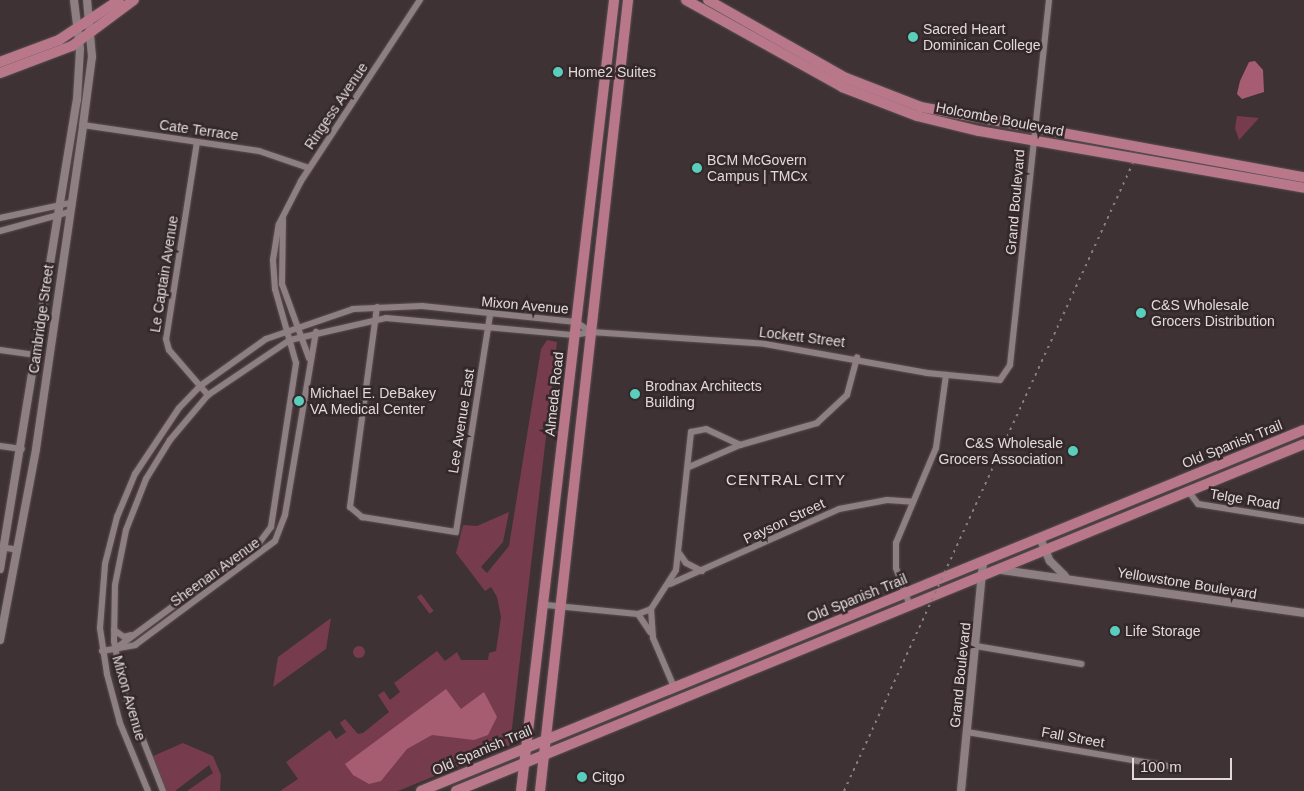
<!DOCTYPE html>
<style>
body{margin:0}
#map{position:relative;width:1304px;height:791px;overflow:hidden;background:#3e3235;font-family:Arial,sans-serif}
div>[style]{position:absolute}
[style*='--x']{left:calc(var(--x)*1px);top:calc(var(--y)*1px);width:calc(var(--w)*1px);rotate:calc(var(--a)*1deg)}
.green>*{inset:0;background:#763c4d;transform-origin:0 0}
.round{border-radius:50%}
.water>*{inset:0;background:#a65d72}
.roads{filter:drop-shadow(0 0 1px #5a4f52) drop-shadow(0 0 1px #5a4f52)}
.minor>*{height:6px;margin:-3px;padding:0 3px;transform-origin:3px;border-radius:3px;background:#8d7f82}
.tertiary>*{height:8px;margin:-4px;padding:0 4px;transform-origin:4px;border-radius:4px;background:#8d7f82}
.primary>*{height:10px;margin:-5px;padding:0 5px;transform-origin:5px;border-radius:5px;background:#b8788a}
.rail>*{height:2px;margin-top:-1px;transform-origin:0;background:repeating-linear-gradient(90deg,#887e81 0 2.5px,transparent 0 7.5px)}
.dots>*{width:14px;height:14px;translate:-50% -50%;box-sizing:border-box;border:2px solid #34282b;border-radius:50%}
span{translate:-50% -50%;white-space:nowrap;text-align:center;line-height:1.15;-webkit-text-stroke:5px #34282b;paint-order:stroke}
.poi-label{font-size:14px;color:#e1d9db}
.left{translate:0 -50%;text-align:left}
.right{translate:-100% -50%;text-align:right}
.street-label{font-size:14px;color:#e1d9db}
.neighbourhood-label{font-size:15px;color:#e1d9db;letter-spacing:1px}
.scale{position:absolute;left:1132px;top:758px;width:100px;height:22px;box-sizing:border-box;border:2px solid #e1d9db;border-top:0;padding-left:6px;font-size:15px;line-height:18px;white-space:nowrap;color:#e1d9db;-webkit-text-stroke:4px #34282b;paint-order:stroke}
</style>
<div id="map">
<div class="green">
<div style="clip-path:polygon(1237px 116px,1259px 118px,1239px 140px,1235px 128px)"></div>
<div style="clip-path:polygon(547px 340px,557px 342px,510px 745px,398px 791px,280px 791px,298px 779px,286px 762px,330px 730px,336px 739px,346px 732px,340px 723px,345px 719px,358px 734px,363px 733px,389px 712px,378px 695px,384px 691px,390px 700px,400px 692px,394px 683px,437px 651px,445px 661px,457px 652px,461px 660px,488px 660px,489px 653px,496px 651px,501px 617px,497px 597px,491px 587px,485px 591px,456px 553px,463px 525px,477px 526px,509px 512px,503px 542px,481px 567px,487px 573px,509px 546px,541px 349px)"></div>
<div style="left:421px;top:594px;width:21px;height:5px;rotate:53deg"></div>
<div style="clip-path:polygon(331px 618px,326px 649px,273px 687px,278px 657px)"></div>
<div class="round" style="left:353px;top:646px;width:12px;height:12px"></div>
<div style="clip-path:polygon(183px 743px,213px 756px,221px 775px,220px 791px,187px 791px,213px 773px,209px 765px,175px 791px,166px 791px,151px 757px)"></div>
</div>
<div class="water">
<div style="clip-path:polygon(1255px 61px,1263px 70px,1264px 92px,1242px 99px,1237px 94px,1240px 81px,1249px 62px)"></div>
<div style="clip-path:polygon(446px 689px,461px 709px,484px 692px,497px 717px,488px 735px,474px 740px,432px 735px,407px 749px,381px 781px,369px 784px,353px 775px,345px 764px)"></div>
</div>
<div class="roads">
<div class="minor">
<div style="--x:83;--y:125;--w:178;--a:8.4"></div>
<div style="--x:259;--y:151;--w:53;--a:18.8"></div>
<div style="--x:197;--y:142;--w:199;--a:98.9"></div>
<div style="--x:166;--y:339;--w:11;--a:75"></div>
<div style="--x:169;--y:350;--w:60;--a:49.1"></div>
<div style="--x:0;--y:218;--w:72;--a:-12.1"></div>
<div style="--x:283;--y:219;--w:65;--a:90.9"></div>
<div style="--x:282;--y:284;--w:79;--a:70"></div>
<div style="--x:0;--y:231;--w:72;--a:-15.4"></div>
<div style="--x:377;--y:307;--w:202;--a:97.7"></div>
<div style="--x:350;--y:507;--w:16;--a:40"></div>
<div style="--x:362;--y:517;--w:95;--a:9.1"></div>
<div style="--x:456;--y:532;--w:220;--a:-81.1"></div>
<div style="--x:0;--y:350;--w:35;--a:8"></div>
<div style="--x:0;--y:446;--w:22;--a:8"></div>
<div style="--x:689;--y:467;--w:56;--a:-23.3"></div>
<div style="--x:1189;--y:492;--w:15;--a:53"></div>
<div style="--x:1198;--y:504;--w:107;--a:9.1"></div>
<div style="--x:0;--y:547;--w:18;--a:9"></div>
<div style="--x:679;--y:553;--w:12;--a:55"></div>
<div style="--x:686;--y:563;--w:18;--a:27"></div>
<div style="--x:670;--y:584;--w:185;--a:-23.9"></div>
<div style="--x:839;--y:509;--w:49;--a:-10.6"></div>
<div style="--x:887;--y:500;--w:26;--a:4"></div>
<div style="--x:546;--y:605;--w:92;--a:5.6"></div>
<div style="--x:638;--y:614;--w:14;--a:-21"></div>
<div style="--x:651;--y:609;--w:46;--a:-57.3"></div>
<div style="--x:676;--y:570;--w:139;--a:-83.8"></div>
<div style="--x:691;--y:432;--w:15;--a:-11"></div>
<div style="--x:706;--y:429;--w:38;--a:25"></div>
<div style="--x:740;--y:445;--w:80;--a:-15.9"></div>
<div style="--x:817;--y:423;--w:41;--a:-43"></div>
<div style="--x:847;--y:395;--w:39;--a:-75"></div>
<div style="--x:910;--y:606;--w:40;--a:-110.2"></div>
<div style="--x:896;--y:568;--w:25;--a:-90"></div>
<div style="--x:896;--y:543;--w:103;--a:-67.2"></div>
<div style="--x:936;--y:448;--w:74;--a:-82.2"></div>
<div style="--x:651;--y:609;--w:29;--a:86"></div>
<div style="--x:653;--y:638;--w:53;--a:66.8"></div>
<div style="--x:638;--y:614;--w:22;--a:56"></div>
<div style="--x:114;--y:630;--w:12;--a:35"></div>
<div style="--x:124;--y:637;--w:7;--a:-16"></div>
<div style="--x:976;--y:646;--w:107;--a:9.7"></div>
<div style="--x:115;--y:649;--w:179;--a:-36.4"></div>
<div style="--x:259;--y:543;--w:20;--a:-53"></div>
<div style="--x:271;--y:527;--w:166;--a:-81.3"></div>
<div style="--x:296;--y:363;--w:77;--a:-105.8"></div>
<div style="--x:275;--y:289;--w:29;--a:-94"></div>
<div style="--x:273;--y:260;--w:36;--a:-81"></div>
<div style="--x:279;--y:224;--w:48;--a:-62.9"></div>
<div style="--x:301;--y:181;--w:217;--a:-56.7"></div>
<div style="--x:102;--y:651;--w:34;--a:-10"></div>
<div style="--x:135;--y:645;--w:174;--a:-36.6"></div>
<div style="--x:275;--y:541;--w:28;--a:-69"></div>
<div style="--x:285;--y:515;--w:186;--a:-80.4"></div>
<div style="--x:967;--y:732;--w:211;--a:9.6"></div>
<div style="--x:148;--y:791;--w:74;--a:-112.4"></div>
<div style="--x:120;--y:723;--w:51;--a:-104.9"></div>
<div style="--x:107;--y:674;--w:47;--a:-98.7"></div>
<div style="--x:100;--y:628;--w:64;--a:-85.5"></div>
<div style="--x:105;--y:564;--w:49;--a:-75.7"></div>
<div style="--x:117;--y:517;--w:47;--a:-67.3"></div>
<div style="--x:135;--y:474;--w:79;--a:-56.3"></div>
<div style="--x:179;--y:408;--w:30;--a:-46"></div>
<div style="--x:200;--y:386;--w:81;--a:-35.5"></div>
<div style="--x:266;--y:339;--w:92;--a:-19"></div>
<div style="--x:353;--y:309;--w:69;--a:-2.5"></div>
<div style="--x:422;--y:306;--w:155;--a:5.9"></div>
<div style="--x:576;--y:322;--w:18;--a:34"></div>
<div style="--x:163;--y:791;--w:110;--a:-111.4"></div>
<div style="--x:123;--y:689;--w:49;--a:-100.6"></div>
<div style="--x:114;--y:641;--w:56;--a:-89"></div>
<div style="--x:115;--y:585;--w:56;--a:-78.7"></div>
<div style="--x:126;--y:530;--w:55;--a:-68.6"></div>
<div style="--x:146;--y:479;--w:46;--a:-58.4"></div>
<div style="--x:170;--y:440;--w:59;--a:-49.8"></div>
<div style="--x:208;--y:395;--w:99;--a:-33.9"></div>
<div style="--x:290;--y:340;--w:98;--a:-12.9"></div>
<div style="--x:386;--y:318;--w:189;--a:5.2"></div>
<div style="--x:574;--y:335;--w:17;--a:-10"></div>
<div style="--x:591;--y:332;--w:174;--a:3.9"></div>
<div style="--x:765;--y:344;--w:165;--a:10.1"></div>
<div style="--x:927;--y:373;--w:73;--a:5.5"></div>
<div style="--x:1000;--y:380;--w:18;--a:-56"></div>
<div style="--x:1010;--y:365;--w:367;--a:-83.9"></div>
</div>
<div class="tertiary">
<div style="--x:1040;--y:538;--w:25;--a:67"></div>
<div style="--x:1050;--y:561;--w:21;--a:45"></div>
<div style="--x:0;--y:569;--w:475;--a:-80.7"></div>
<div style="--x:77;--y:100;--w:51;--a:-86.6"></div>
<div style="--x:80;--y:49;--w:49;--a:-97"></div>
<div style="--x:1002;--y:570;--w:305;--a:8.1"></div>
<div style="--x:0;--y:640;--w:194;--a:-79.3"></div>
<div style="--x:36;--y:449;--w:327;--a:-81.7"></div>
<div style="--x:83;--y:125;--w:69;--a:-82.5"></div>
<div style="--x:92;--y:57;--w:57;--a:-95"></div>
<div style="--x:961;--y:791;--w:231;--a:-84.5"></div>
</div>
<div class="primary">
<div style="--x:686;--y:0;--w:179;--a:29.1"></div>
<div style="--x:842;--y:87;--w:80;--a:21.1"></div>
<div style="--x:917;--y:116;--w:64;--a:13.6"></div>
<div style="--x:979;--y:131;--w:330;--a:9.9"></div>
<div style="--x:708;--y:0;--w:159;--a:29.5"></div>
<div style="--x:846;--y:78;--w:80;--a:21.1"></div>
<div style="--x:921;--y:107;--w:389;--a:10.4"></div>
<div style="--x:0;--y:62;--w:63;--a:-20.4"></div>
<div style="--x:59;--y:40;--w:72;--a:-33.7"></div>
<div style="--x:0;--y:73;--w:77;--a:-20.6"></div>
<div style="--x:72;--y:46;--w:77;--a:-36.6"></div>
<div style="--x:421;--y:791;--w:954;--a:-22.24"></div>
<div style="--x:456;--y:791;--w:916;--a:-22.25"></div>
<div style="--x:521;--y:791;--w:796;--a:-83.29"></div>
<div style="--x:540;--y:791;--w:796;--a:-83.65"></div>
</div>
</div>
<div class="rail">
<div style="--x:844;--y:791;--w:691;--a:-65.29"></div>
</div>
<div class="dots">
<div style="left:913px;top:37px;background:#5acebd"></div>
<div style="left:558px;top:72px;background:#5acebd"></div>
<div style="left:697px;top:168px;background:#5acebd"></div>
<div style="left:1141px;top:313px;background:#5acebd"></div>
<div style="left:635px;top:394px;background:#5acebd"></div>
<div style="left:299px;top:401px;background:#5acebd"></div>
<div style="left:1073px;top:451px;background:#5acebd"></div>
<div style="left:1115px;top:631px;background:#5acebd"></div>
<div style="left:582px;top:777px;background:#5acebd"></div>
</div>
<div class="poi-label">
<span class="left" style="left:923px;top:37px">Sacred Heart<br>Dominican College</span>
<span class="left" style="left:568px;top:72px">Home2 Suites</span>
<span class="left" style="left:707px;top:168px">BCM McGovern<br>Campus | TMCx</span>
<span class="left" style="left:1151px;top:313px">C&amp;S Wholesale<br>Grocers Distribution</span>
<span class="left" style="left:645px;top:394px">Brodnax Architects<br>Building</span>
<span class="left" style="left:310px;top:401px">Michael E. DeBakey<br>VA Medical Center</span>
<span class="right" style="left:1063px;top:451px">C&amp;S Wholesale<br>Grocers Association</span>
<span class="left" style="left:1125px;top:631px">Life Storage</span>
<span class="left" style="left:592px;top:777px">Citgo</span>
</div>
<div class="street-label">
<span style="left:336px;top:106px;rotate:-56deg">Ringess Avenue</span>
<span style="left:1000px;top:119px;rotate:11deg">Holcombe Boulevard</span>
<span style="left:199px;top:130px;rotate:8deg">Cate Terrace</span>
<span style="left:1015px;top:202px;rotate:-85deg">Grand Boulevard</span>
<span style="left:164px;top:274px;rotate:-81deg">Le Captain Avenue</span>
<span style="left:525px;top:305px;rotate:5deg">Mixon Avenue</span>
<span style="left:41px;top:319px;rotate:-82deg">Cambridge Street</span>
<span style="left:802px;top:337px;rotate:7deg">Lockett Street</span>
<span style="left:554px;top:394px;rotate:-84deg">Almeda Road</span>
<span style="left:461px;top:421px;rotate:-81deg">Lee Avenue East</span>
<span style="left:1232px;top:444px;rotate:-22deg">Old Spanish Trail</span>
<span style="left:1245px;top:499px;rotate:9deg">Telge Road</span>
<span style="left:784px;top:521px;rotate:-25deg">Payson Street</span>
<span style="left:215px;top:572px;rotate:-36deg">Sheenan Avenue</span>
<span style="left:1187px;top:583px;rotate:9deg">Yellowstone Boulevard</span>
<span style="left:857px;top:598px;rotate:-22deg">Old Spanish Trail</span>
<span style="left:960px;top:675px;rotate:-84deg">Grand Boulevard</span>
<span style="left:129px;top:698px;rotate:74deg">Mixon Avenue</span>
<span style="left:1073px;top:737px;rotate:10deg">Fall Street</span>
<span style="left:482px;top:750px;rotate:-23deg">Old Spanish Trail</span>
</div>
<div class="neighbourhood-label">
<span style="left:786px;top:480px">CENTRAL CITY</span>
</div>
<div class="scale">100 m</div>
</div>
